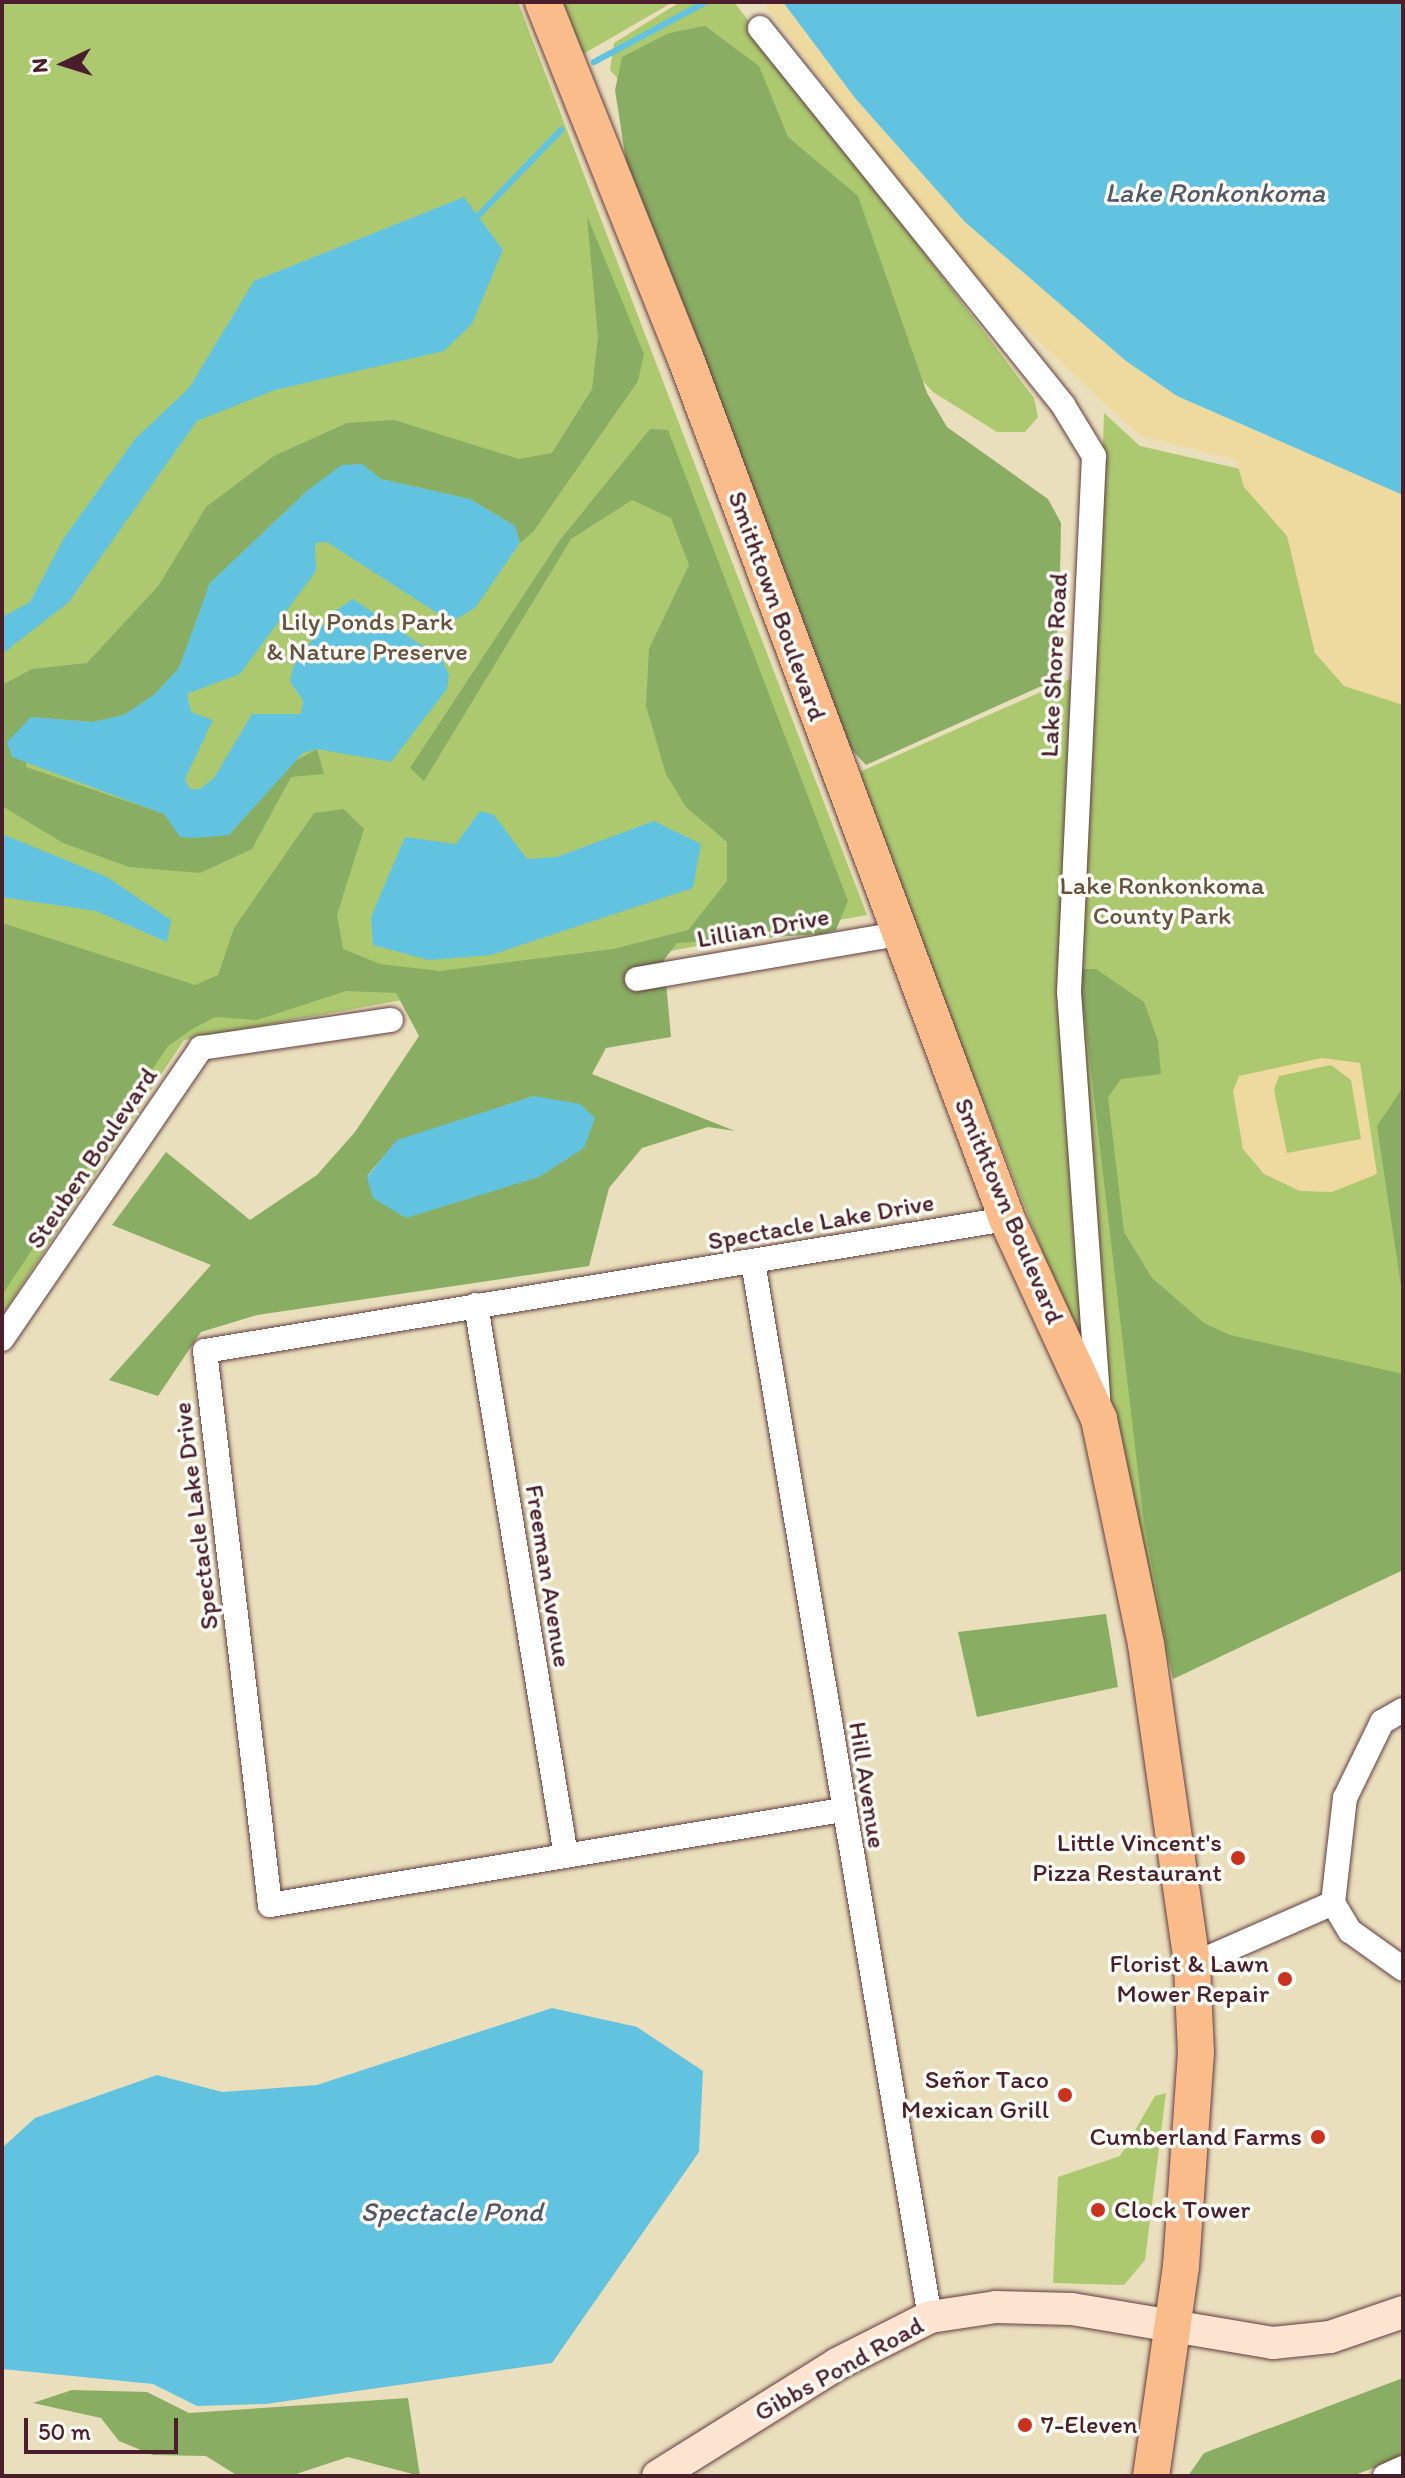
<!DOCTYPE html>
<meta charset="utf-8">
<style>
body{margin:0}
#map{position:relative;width:1405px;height:2478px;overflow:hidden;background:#eadfbc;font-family:Itim,sans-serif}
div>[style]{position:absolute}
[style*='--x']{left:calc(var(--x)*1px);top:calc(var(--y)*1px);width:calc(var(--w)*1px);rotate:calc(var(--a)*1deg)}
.green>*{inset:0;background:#acc970}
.forest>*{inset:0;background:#89ad62}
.sand>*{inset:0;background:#eeda9e}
.water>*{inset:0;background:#62c3e0}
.stream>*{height:6px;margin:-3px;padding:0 3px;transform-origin:3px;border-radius:3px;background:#62c3e0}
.roads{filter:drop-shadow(0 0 2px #623c41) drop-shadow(0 0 2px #623c41)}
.street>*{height:24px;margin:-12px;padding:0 12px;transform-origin:12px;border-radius:12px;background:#fff}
.secondary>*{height:32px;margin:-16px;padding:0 16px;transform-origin:16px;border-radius:16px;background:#fde4d1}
.primary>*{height:36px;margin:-18px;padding:0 18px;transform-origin:18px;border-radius:18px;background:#fabc8b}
.dots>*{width:22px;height:22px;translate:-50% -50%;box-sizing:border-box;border:4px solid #fdfcf7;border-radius:50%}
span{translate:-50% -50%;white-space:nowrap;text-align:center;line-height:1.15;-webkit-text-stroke:7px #fdfcf7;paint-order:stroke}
.street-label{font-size:26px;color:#4a1f2b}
.park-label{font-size:26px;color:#675240}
.poi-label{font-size:26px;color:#4a1f2b}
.right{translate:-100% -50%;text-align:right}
.left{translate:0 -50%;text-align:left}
.water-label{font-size:28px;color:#52586a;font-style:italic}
.frame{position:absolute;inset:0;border:4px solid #4a1f2b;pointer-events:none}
.north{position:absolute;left:24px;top:24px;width:80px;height:80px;-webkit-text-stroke:6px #fdfcf7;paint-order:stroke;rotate:266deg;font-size:22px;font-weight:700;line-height:32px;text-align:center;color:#4a1f2b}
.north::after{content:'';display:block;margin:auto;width:28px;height:36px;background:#4a1f2b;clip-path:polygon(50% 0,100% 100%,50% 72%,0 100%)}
.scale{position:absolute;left:24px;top:2418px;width:154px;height:36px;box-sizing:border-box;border:4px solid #4a1f2b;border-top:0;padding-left:10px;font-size:24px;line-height:28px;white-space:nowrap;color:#4a1f2b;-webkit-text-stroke:6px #fdfcf7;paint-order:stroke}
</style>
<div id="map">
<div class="green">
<div style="clip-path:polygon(2px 2px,518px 2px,867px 915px,184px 1040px,2px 1315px)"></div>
<div style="clip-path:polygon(557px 2px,673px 2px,578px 57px)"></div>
<div style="clip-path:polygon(680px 2px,735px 3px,1034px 398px,1038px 417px,1025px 432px,997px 432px,933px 392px,623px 56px,618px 79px,610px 70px,614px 43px)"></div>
<div style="clip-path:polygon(1104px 413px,1140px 446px,1284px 479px,1403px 552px,1403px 1569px,1173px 1679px,1083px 1355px,855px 774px,1095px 668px)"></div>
<div style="clip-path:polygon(1166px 2093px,1145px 2260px,1124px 2285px,1053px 2283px,1058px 2177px,1120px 2156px,1155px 2096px)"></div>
</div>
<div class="forest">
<div style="clip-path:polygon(705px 26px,759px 66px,788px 137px,858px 196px,927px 393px,947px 427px,1048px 499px,1061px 523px,1059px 625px,1046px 684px,866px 765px,851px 749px,627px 167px,615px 90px,622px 57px,669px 33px)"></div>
<div style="clip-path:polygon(587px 216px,644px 354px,638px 381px,533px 532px,520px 543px,515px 526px,470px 499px,381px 479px,362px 464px,308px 490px,210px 583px,179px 668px,154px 695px,124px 715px,93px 722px,31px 717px,26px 767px,165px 814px,180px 836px,229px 835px,288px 765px,317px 749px,324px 774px,291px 777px,252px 849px,200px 873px,129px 867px,63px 843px,2px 806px,2px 685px,32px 669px,87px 663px,159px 585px,206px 507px,274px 456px,347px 423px,394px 420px,519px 459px,552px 453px,592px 389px,598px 337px)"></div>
<div style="clip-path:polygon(evenodd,650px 429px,668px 430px,848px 901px,836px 930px,821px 934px,677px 943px,664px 960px,671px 1037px,606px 1048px,592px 1074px,735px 1131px,708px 1127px,642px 1148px,609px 1188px,589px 1266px,257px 1315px,201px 1332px,158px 1396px,109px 1380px,211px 1265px,112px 1225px,166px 1152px,250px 1220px,317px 1175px,355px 1132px,419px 1036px,396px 993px,346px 991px,257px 1020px,215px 1017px,194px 1028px,168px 1046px,2px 1295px,2px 923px,195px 985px,218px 975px,234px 928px,314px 813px,344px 809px,364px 829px,337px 915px,343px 949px,380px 964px,440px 971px,613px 949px,688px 930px,727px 881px,727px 842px,686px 807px,666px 774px,646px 706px,649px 649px,689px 565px,671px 518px,632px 500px,571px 539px,424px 781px,410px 768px,560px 540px,650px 429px,534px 1096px,367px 1176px,397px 1141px,534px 1096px)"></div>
<div style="clip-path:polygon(1079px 969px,1096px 969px,1144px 1002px,1158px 1041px,1161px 1074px,1121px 1079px,1108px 1097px,1124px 1232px,1152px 1278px,1204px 1323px,1230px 1335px,1403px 1374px,1403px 1570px,1173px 1679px,1144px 1523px)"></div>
<div style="clip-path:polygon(1403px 1087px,1403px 1299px,1377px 1126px)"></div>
<div style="clip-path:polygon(1106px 1614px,1118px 1687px,977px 1717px,958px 1632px)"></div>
<div style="clip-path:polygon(1403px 2378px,1403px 2457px,1352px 2476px,1188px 2476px,1204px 2453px)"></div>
<div style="clip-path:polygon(72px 2390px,147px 2392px,189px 2413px,408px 2398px,420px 2476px,348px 2457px,290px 2476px,238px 2476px,206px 2456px,153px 2455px,119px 2441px,101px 2418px,33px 2403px)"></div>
</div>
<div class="sand">
<div style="clip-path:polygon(763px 2px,783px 2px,855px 98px,1126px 361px,1177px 396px,1403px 495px,1403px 705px,1344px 686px,1315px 653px,1287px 536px,1244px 487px,1236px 460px,1140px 436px,972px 279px)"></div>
<div style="clip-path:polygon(evenodd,1322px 1058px,1360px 1063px,1377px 1174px,1332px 1192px,1300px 1191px,1264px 1174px,1243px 1149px,1233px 1091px,1239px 1076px,1322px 1058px,1331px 1065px,1351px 1080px,1361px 1139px,1287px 1153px,1274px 1090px,1279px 1076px,1331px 1065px)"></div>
</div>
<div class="water">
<div style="clip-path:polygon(783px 2px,1403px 2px,1403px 495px,1177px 396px,1126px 361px,965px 222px,855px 98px)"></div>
<div style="clip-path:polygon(464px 197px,503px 250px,472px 324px,444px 351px,275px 390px,197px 421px,69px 602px,2px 654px,2px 617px,30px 602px,64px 538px,135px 439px,189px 388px,254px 281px)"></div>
<div style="clip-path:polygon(362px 464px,381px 479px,470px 499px,515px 526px,520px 543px,475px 608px,451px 622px,327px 542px,315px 543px,316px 571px,240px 674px,187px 694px,191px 712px,213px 720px,185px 779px,190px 789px,200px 789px,214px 778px,252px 714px,301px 714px,303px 700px,290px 682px,293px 667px,331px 614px,353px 599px,442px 659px,449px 675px,447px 689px,391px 762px,317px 749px,303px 753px,229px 835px,195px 838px,180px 837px,164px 814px,12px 757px,7px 742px,31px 717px,93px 722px,124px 715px,154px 695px,179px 668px,210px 583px,308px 490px,342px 465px)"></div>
<div style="clip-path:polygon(480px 811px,494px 815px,527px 859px,557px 857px,654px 821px,701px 844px,693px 888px,491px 955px,429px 960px,373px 945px,371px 917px,405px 837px,456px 844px)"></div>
<div style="clip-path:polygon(2px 834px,107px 877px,171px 920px,167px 942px,96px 911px,2px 897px)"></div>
<div style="clip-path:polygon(534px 1096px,580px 1104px,595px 1118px,584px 1148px,539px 1177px,406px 1218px,373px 1198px,367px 1177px,397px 1140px)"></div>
<div style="clip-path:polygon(552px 2008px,637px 2027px,703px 2071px,699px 2152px,552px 2363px,266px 2404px,197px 2406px,153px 2384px,2px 2369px,2px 2148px,35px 2118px,157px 2075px,222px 2092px,317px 2085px)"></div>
</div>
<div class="stream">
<div style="--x:594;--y:62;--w:127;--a:-28.2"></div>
<div style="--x:478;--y:216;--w:120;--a:-46"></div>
</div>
<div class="roads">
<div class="street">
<div style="--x:760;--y:28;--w:484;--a:51.2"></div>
<div style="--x:1063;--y:405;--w:60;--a:58.7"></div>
<div style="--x:1094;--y:456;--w:537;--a:92.67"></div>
<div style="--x:1069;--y:992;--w:409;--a:85.9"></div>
<div style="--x:637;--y:979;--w:265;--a:-9.8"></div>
<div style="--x:753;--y:1262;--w:1070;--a:80.48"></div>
<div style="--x:476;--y:1305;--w:558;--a:80.72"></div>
<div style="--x:2;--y:1339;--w:353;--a:-55.6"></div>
<div style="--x:201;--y:1048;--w:192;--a:-8.4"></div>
<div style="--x:842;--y:1810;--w:580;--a:170.57"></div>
<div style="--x:270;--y:1905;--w:558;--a:-96.69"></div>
<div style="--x:205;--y:1351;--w:813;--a:-9.35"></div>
<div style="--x:1333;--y:1903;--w:106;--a:-83.5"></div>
<div style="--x:1345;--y:1798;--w:85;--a:-64"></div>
<div style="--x:1382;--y:1722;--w:24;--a:-30"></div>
<div style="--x:1333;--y:1903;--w:33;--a:59"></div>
<div style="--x:1350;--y:1931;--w:65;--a:35.6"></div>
<div style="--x:1192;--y:1965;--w:154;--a:-23.7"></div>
<div style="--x:1385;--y:2476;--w:20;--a:-24"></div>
</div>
<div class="secondary">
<div style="--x:658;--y:2476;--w:211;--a:-32"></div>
<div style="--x:837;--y:2364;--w:104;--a:-26.8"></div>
<div style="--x:930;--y:2317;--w:67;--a:-8.6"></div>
<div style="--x:996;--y:2307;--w:76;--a:1.5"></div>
<div style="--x:1072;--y:2309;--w:204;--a:9.6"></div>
<div style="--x:1273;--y:2343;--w:57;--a:-6"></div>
<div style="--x:1330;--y:2337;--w:77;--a:-18.9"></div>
</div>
<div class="primary">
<div style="--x:543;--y:2;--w:379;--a:68.2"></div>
<div style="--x:684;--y:354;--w:923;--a:69.52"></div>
<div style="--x:1007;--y:1219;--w:220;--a:65.3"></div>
<div style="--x:1099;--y:1419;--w:230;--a:78.2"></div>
<div style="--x:1146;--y:1644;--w:324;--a:81.8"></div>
<div style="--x:1192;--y:1965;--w:87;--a:87.4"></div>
<div style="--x:1196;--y:2052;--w:215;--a:94"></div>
<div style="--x:1181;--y:2266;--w:212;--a:98.1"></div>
</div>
</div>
<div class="dots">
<div style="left:1238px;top:1858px;background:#c8321e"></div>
<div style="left:1285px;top:1979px;background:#c8321e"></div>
<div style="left:1065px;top:2095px;background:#c8321e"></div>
<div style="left:1318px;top:2137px;background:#c8321e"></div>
<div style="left:1098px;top:2210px;background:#c8321e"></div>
<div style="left:1025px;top:2425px;background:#c8321e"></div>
</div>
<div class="street-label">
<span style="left:777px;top:606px;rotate:70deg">Smithtown Boulevard</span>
<span style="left:1054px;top:665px;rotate:-87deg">Lake Shore Road</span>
<span style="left:763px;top:928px;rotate:-10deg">Lillian Drive</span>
<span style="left:92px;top:1158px;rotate:-56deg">Steuben Boulevard</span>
<span style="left:1009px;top:1211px;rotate:67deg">Smithtown Boulevard</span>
<span style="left:821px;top:1222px;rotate:-10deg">Spectacle Lake Drive</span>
<span style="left:196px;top:1516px;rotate:-97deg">Spectacle Lake Drive</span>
<span style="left:548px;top:1576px;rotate:81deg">Freeman Avenue</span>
<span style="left:867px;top:1785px;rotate:81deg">Hill Avenue</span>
<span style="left:839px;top:2369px;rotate:-29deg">Gibbs Pond Road</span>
</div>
<div class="park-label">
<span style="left:367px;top:637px">Lily Ponds Park<br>&amp; Nature Preserve</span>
<span style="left:1162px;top:901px">Lake Ronkonkoma<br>County Park</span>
</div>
<div class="poi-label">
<span class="right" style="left:1222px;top:1858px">Little Vincent's<br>Pizza Restaurant</span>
<span class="right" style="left:1269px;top:1979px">Florist &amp; Lawn<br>Mower Repair</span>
<span class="right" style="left:1049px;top:2095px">Señor Taco<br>Mexican Grill</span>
<span class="right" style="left:1302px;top:2137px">Cumberland Farms</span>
<span class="left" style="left:1114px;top:2210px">Clock Tower</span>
<span class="left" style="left:1041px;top:2425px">7-Eleven</span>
</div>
<div class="water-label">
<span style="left:1215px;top:192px">Lake Ronkonkoma</span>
<span style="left:452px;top:2211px">Spectacle Pond</span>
</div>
<div class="frame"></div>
<div class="north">N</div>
<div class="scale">50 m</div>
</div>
